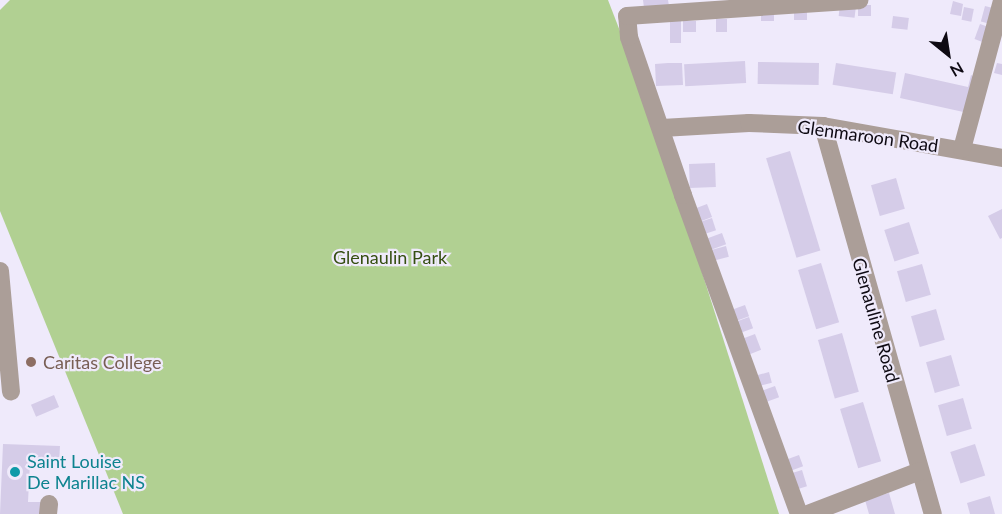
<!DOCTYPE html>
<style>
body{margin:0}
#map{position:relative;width:1002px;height:514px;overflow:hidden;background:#efeafb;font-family:Lato,sans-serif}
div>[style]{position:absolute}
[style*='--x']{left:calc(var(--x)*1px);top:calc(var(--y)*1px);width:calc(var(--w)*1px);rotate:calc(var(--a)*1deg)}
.green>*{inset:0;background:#b1d092}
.building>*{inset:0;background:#d5cce8;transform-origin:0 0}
.minor>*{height:18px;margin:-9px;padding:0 9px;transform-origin:9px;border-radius:9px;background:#ab9e98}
.dots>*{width:16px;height:16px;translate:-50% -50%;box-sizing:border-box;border:3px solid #efeafb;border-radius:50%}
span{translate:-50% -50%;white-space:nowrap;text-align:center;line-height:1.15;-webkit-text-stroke:4.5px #efeafb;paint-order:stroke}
.street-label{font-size:18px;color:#0e0a13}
.park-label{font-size:18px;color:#354e11}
.education-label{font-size:18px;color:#785e54}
.left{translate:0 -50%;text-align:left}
.culture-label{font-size:18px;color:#0d838f}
.north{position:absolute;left:918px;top:24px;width:60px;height:60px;-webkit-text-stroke:4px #efeafb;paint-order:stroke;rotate:150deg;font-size:16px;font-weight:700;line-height:24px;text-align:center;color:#0e0a13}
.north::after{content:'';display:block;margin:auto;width:21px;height:27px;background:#0e0a13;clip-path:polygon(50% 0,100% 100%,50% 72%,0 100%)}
</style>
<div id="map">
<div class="green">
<div style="clip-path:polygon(10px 0,608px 0,650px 109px,779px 514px,123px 514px,0 211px,0 10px)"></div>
</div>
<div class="building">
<div style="clip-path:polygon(643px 0,668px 0,669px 6px,644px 8px)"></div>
<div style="clip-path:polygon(953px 1px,963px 4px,961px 16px,950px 14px)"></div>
<div style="left:840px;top:5px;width:16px;height:11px;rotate:7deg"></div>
<div style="left:871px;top:5px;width:11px;height:13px;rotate:90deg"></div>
<div style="left:985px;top:6px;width:11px;height:16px;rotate:15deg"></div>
<div style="left:964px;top:7px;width:10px;height:13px;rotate:11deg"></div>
<div style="left:794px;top:9px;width:13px;height:11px"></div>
<div style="left:761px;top:11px;width:13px;height:10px"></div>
<div style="left:893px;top:16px;width:16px;height:12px;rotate:7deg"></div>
<div style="left:716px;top:19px;width:11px;height:13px"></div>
<div style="left:670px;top:20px;width:11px;height:23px"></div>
<div style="left:683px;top:21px;width:13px;height:11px"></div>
<div style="left:980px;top:24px;width:12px;height:16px;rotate:20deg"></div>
<div style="left:745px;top:61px;width:22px;height:61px;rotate:87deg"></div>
<div style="left:758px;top:62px;width:61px;height:22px;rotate:1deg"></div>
<div style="clip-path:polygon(668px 63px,682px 63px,683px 85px,656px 86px,655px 64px)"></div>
<div style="left:836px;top:63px;width:61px;height:22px;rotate:9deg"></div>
<div style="clip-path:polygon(997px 63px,1002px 64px,1002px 75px,994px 73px)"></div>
<div style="clip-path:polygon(905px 73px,968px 87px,971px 75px,975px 77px,968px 113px,900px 98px)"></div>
<div style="left:790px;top:151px;width:104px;height:25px;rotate:73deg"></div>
<div style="left:715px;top:163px;width:24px;height:26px;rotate:88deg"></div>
<div style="left:896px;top:178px;width:32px;height:26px;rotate:74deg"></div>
<div style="left:707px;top:204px;width:14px;height:12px;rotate:69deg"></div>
<div style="clip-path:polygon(1002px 209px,1002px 238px,1000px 239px,988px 216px)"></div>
<div style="left:712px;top:218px;width:13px;height:12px;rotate:72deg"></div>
<div style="left:909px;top:222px;width:33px;height:26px;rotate:72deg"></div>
<div style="left:722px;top:233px;width:12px;height:16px;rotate:70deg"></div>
<div style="left:726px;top:246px;width:11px;height:17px;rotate:75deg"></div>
<div style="left:821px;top:263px;width:62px;height:24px;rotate:73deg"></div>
<div style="left:922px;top:264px;width:32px;height:26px;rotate:74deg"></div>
<div style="left:745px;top:305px;width:12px;height:16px;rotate:70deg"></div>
<div style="left:936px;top:309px;width:32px;height:26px;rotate:74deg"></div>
<div style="left:749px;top:317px;width:12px;height:16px;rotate:70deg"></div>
<div style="left:842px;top:333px;width:61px;height:25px;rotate:74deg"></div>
<div style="left:755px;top:334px;width:17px;height:12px;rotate:69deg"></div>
<div style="left:951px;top:355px;width:32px;height:26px;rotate:74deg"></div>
<div style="left:769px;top:372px;width:11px;height:17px;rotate:75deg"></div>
<div style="left:775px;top:386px;width:12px;height:16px;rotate:70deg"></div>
<div style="left:54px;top:395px;width:13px;height:25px;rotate:67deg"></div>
<div style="left:963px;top:398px;width:32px;height:26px;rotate:74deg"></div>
<div style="left:863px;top:402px;width:62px;height:24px;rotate:73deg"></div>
<div style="clip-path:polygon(3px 444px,60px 446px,59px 464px,30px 463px,28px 502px,42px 502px,42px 514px,0 514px)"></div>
<div style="left:975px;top:444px;width:33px;height:26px;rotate:72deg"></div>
<div style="left:799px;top:455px;width:12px;height:16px;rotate:70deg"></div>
<div style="left:802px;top:470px;width:17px;height:12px;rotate:73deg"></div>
<div style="clip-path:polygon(889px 493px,895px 514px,869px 514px,865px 500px)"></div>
<div style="clip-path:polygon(990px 496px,995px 514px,970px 514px,967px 503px)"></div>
</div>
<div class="minor">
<div style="--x:823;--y:126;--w:403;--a:74.2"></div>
<div style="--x:662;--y:128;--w:87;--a:-3.3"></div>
<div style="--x:749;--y:123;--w:74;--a:2.3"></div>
<div style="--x:823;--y:126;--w:182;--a:10.1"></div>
<div style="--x:962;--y:149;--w:153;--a:-74.9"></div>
<div style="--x:0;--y:271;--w:121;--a:84.8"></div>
<div style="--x:48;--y:514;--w:10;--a:-84"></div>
<div style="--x:799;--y:514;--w:339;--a:-110"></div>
<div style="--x:683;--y:195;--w:167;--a:-108.9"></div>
<div style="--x:629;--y:37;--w:21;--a:-95"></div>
<div style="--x:627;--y:16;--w:233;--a:-3.9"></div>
<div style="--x:808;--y:514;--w:120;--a:-21"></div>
</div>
<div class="dots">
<div style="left:31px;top:362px;background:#8d6e63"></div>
<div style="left:15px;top:472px;background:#0f9aa8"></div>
</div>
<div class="street-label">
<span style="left:868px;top:136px;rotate:8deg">Glenmaroon Road</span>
<span style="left:876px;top:320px;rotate:74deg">Glenauline Road</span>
</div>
<div class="park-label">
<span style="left:390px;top:257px">Glenaulin Park</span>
</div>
<div class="education-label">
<span class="left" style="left:43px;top:362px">Caritas College</span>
</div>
<div class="culture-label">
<span class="left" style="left:27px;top:472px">Saint Louise<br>De Marillac NS</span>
</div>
<div class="north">N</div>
</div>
